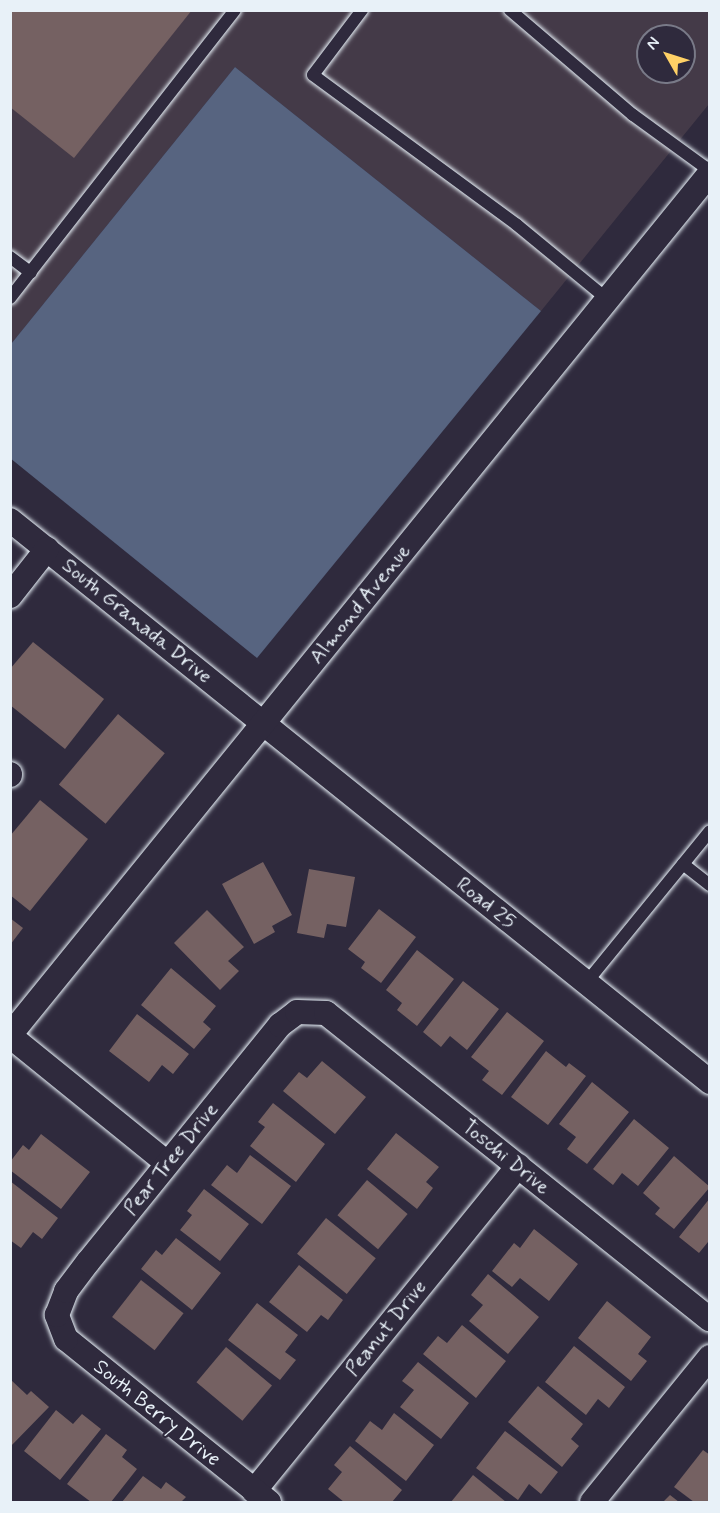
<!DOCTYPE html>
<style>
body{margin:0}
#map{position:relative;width:720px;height:1513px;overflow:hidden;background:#2f2a3d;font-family:Mynerve,sans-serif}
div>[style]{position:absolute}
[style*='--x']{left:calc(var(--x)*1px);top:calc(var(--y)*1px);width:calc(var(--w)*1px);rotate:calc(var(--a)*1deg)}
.built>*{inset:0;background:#443a48}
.water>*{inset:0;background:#576480}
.building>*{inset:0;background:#756162;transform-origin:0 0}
.roads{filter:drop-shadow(0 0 2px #e8f1f8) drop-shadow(0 0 2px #e8f1f8)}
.service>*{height:12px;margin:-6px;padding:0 6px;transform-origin:6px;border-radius:6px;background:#2f2a3d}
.minor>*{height:24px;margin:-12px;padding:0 12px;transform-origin:12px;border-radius:12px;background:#2f2a3d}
span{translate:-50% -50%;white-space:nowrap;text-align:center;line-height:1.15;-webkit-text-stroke:4.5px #2f2a3d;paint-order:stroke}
.street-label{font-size:21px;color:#e8f1f8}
.frame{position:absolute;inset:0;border:12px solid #e8f1f8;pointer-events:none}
.north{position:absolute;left:636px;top:24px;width:60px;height:60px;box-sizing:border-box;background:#2f2a3d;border:2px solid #797a88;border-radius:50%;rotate:309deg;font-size:16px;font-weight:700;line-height:24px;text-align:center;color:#e8f1f8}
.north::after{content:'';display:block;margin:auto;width:21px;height:27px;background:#ffd166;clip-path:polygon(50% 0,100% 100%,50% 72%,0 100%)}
</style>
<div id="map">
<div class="built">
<div style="clip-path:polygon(evenodd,11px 11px,709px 11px,709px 104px,541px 311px,235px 67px,11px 344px,11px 11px,648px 36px,684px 36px,684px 72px,648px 72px,648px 36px)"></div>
</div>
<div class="water">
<div style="clip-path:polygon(235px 67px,541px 311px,257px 658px,10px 458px,11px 344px)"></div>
</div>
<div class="building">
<div style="clip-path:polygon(10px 10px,192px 10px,74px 158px,10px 107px)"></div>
<div style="clip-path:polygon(33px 642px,104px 699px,65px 749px,10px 705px,10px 669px)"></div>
<div style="left:118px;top:714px;width:61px;height:92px;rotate:40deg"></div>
<div style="clip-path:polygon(40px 800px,88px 839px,30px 911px,10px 895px,10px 836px)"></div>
<div style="clip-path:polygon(263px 862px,292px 915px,272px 926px,275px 932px,254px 944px,222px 884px)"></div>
<div style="clip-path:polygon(309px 869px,355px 877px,346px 927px,327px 924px,324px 938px,297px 933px)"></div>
<div style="clip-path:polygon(379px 909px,416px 937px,381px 983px,361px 968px,365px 962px,348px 949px)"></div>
<div style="clip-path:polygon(207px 910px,244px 947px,228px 961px,239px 971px,220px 990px,174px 943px)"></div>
<div style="clip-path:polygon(10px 918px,23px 928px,10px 945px)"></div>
<div style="clip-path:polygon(417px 950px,454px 979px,417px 1026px,397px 1010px,402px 1003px,386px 990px)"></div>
<div style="clip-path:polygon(171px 968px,216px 1006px,203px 1022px,211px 1029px,194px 1049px,141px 1005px)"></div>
<div style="clip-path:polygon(463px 981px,499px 1009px,467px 1050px,450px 1036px,441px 1047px,423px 1032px)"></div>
<div style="clip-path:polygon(507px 1012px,544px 1041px,502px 1095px,482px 1080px,489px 1071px,471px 1057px)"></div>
<div style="clip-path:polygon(137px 1014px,189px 1054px,173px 1074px,162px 1065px,149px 1082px,109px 1051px)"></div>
<div style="clip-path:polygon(546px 1051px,566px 1067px,569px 1063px,586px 1076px,548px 1125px,511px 1097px)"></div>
<div style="clip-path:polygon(322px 1061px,366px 1097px,335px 1134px,283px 1091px,299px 1072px,307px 1078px)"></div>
<div style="clip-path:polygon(592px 1082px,629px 1112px,587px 1164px,567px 1149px,576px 1137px,559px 1124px)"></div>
<div style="clip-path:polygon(273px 1103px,325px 1144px,296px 1182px,250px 1146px,265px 1127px,258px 1122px)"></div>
<div style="clip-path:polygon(634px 1119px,669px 1148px,638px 1186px,622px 1173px,613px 1185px,593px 1169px)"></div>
<div style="clip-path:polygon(396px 1133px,439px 1167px,426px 1182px,433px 1188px,417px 1209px,367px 1169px)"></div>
<div style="clip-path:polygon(41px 1134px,90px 1172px,61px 1209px,10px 1170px,10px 1162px,23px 1145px,29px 1150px)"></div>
<div style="clip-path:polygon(250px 1155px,291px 1186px,262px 1224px,211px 1185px,227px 1165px,237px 1173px)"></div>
<div style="clip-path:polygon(674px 1156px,710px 1187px,674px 1229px,655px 1214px,660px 1208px,643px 1193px)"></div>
<div style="left:367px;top:1180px;width:53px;height:46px;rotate:40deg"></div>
<div style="clip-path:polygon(10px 1181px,58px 1218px,42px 1239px,33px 1232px,21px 1248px,10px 1240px)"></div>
<div style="clip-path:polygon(204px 1189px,249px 1224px,220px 1261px,180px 1230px,192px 1215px,187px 1211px)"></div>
<div style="clip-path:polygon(710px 1198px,710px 1244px,708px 1242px,699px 1253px,679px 1237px)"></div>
<div style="left:326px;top:1218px;width:64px;height:46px;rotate:39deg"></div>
<div style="clip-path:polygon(534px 1229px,578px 1264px,549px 1301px,520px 1278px,512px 1287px,492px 1271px,514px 1243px,520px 1248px)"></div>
<div style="clip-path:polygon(176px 1238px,221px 1273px,192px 1310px,141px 1269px,156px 1250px,162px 1255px)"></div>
<div style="clip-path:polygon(299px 1265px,343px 1300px,328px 1320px,321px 1315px,307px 1332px,269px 1302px)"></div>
<div style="clip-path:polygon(488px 1274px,539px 1317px,508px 1354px,469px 1321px,483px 1305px,471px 1295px)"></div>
<div style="left:141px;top:1280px;width:54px;height:47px;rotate:38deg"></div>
<div style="clip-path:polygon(607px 1301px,651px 1337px,638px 1354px,647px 1361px,631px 1381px,578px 1338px)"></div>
<div style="clip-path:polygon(257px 1303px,298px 1335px,285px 1352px,296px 1360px,280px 1380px,228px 1340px)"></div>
<div style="clip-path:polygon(462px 1325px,506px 1361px,476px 1398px,423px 1354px,438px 1336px,447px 1343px)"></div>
<div style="clip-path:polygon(574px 1346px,625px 1387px,609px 1408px,598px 1399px,586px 1415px,545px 1382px)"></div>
<div style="left:226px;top:1347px;width:60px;height:46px;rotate:40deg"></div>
<div style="clip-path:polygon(418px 1362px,469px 1403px,441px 1439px,400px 1407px,414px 1390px,402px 1381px)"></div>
<div style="clip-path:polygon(10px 1379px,27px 1395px,31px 1391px,49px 1407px,10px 1447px)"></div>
<div style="clip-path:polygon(538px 1386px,583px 1424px,571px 1439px,579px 1446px,562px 1467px,508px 1422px)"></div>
<div style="clip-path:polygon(56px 1410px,73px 1424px,82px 1414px,101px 1429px,60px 1480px,24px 1451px)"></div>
<div style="clip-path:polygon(394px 1413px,434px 1445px,406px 1481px,355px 1441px,370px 1421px,382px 1430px)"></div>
<div style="clip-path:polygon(505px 1431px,558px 1472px,541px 1494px,529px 1484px,518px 1500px,476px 1468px)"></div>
<div style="clip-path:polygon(106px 1434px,127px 1450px,122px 1457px,137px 1469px,111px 1502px,91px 1502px,67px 1484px)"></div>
<div style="clip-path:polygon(350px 1446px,402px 1490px,392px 1502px,344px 1502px,328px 1489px,342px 1472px,334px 1465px)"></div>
<div style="clip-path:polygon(703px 1450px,710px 1455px,710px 1502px,694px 1502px,674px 1487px)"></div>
<div style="clip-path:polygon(473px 1475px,506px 1502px,451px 1502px)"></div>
<div style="clip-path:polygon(143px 1476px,161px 1489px,166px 1482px,186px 1497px,181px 1502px,122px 1502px)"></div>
<div style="clip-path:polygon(670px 1495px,679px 1502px,663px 1502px)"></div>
</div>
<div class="roads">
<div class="service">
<div style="--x:362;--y:10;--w:81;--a:127"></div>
<div style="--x:313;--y:75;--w:253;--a:36.3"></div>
<div style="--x:517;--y:225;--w:117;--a:39.4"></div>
<div style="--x:510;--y:10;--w:162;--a:40.5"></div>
<div style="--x:633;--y:115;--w:95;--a:36"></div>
<div style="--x:10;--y:257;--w:26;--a:37"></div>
<div style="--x:10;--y:298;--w:365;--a:-52"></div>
<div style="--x:683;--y:864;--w:34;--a:38"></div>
<div style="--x:586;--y:983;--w:196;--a:-50.8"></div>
</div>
<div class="minor">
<div style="--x:10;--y:520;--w:898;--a:38.76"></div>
<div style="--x:10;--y:596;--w:60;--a:-51.8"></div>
<div style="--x:10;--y:774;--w:1;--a:90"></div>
<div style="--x:10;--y:1035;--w:1110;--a:-50.92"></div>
<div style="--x:10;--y:1036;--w:202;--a:39"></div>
<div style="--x:254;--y:1491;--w:419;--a:-50.9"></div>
<div style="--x:269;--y:1502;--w:260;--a:-141.2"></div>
<div style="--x:66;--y:1339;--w:26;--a:-111"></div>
<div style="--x:57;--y:1315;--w:26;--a:-69"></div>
<div style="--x:66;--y:1291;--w:36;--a:-53"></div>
<div style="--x:88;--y:1262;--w:305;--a:-51"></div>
<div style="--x:280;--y:1025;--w:21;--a:-37"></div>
<div style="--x:297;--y:1012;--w:29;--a:2"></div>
<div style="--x:326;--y:1013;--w:491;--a:38.6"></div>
<div style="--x:592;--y:1502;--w:187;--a:-50.9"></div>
</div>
</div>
<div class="street-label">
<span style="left:360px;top:604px;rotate:-51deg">Almond Avenue</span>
<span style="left:137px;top:621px;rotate:39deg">South Granada Drive</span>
<span style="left:486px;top:903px;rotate:39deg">Road 25</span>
<span style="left:506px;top:1157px;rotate:39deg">Toschi Drive</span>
<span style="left:171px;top:1159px;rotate:-51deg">Pear Tree Drive</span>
<span style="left:386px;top:1328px;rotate:-51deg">Peanut Drive</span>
<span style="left:157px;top:1413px;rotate:39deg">South Berry Drive</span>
</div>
<div class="frame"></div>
<div class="north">N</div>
</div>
